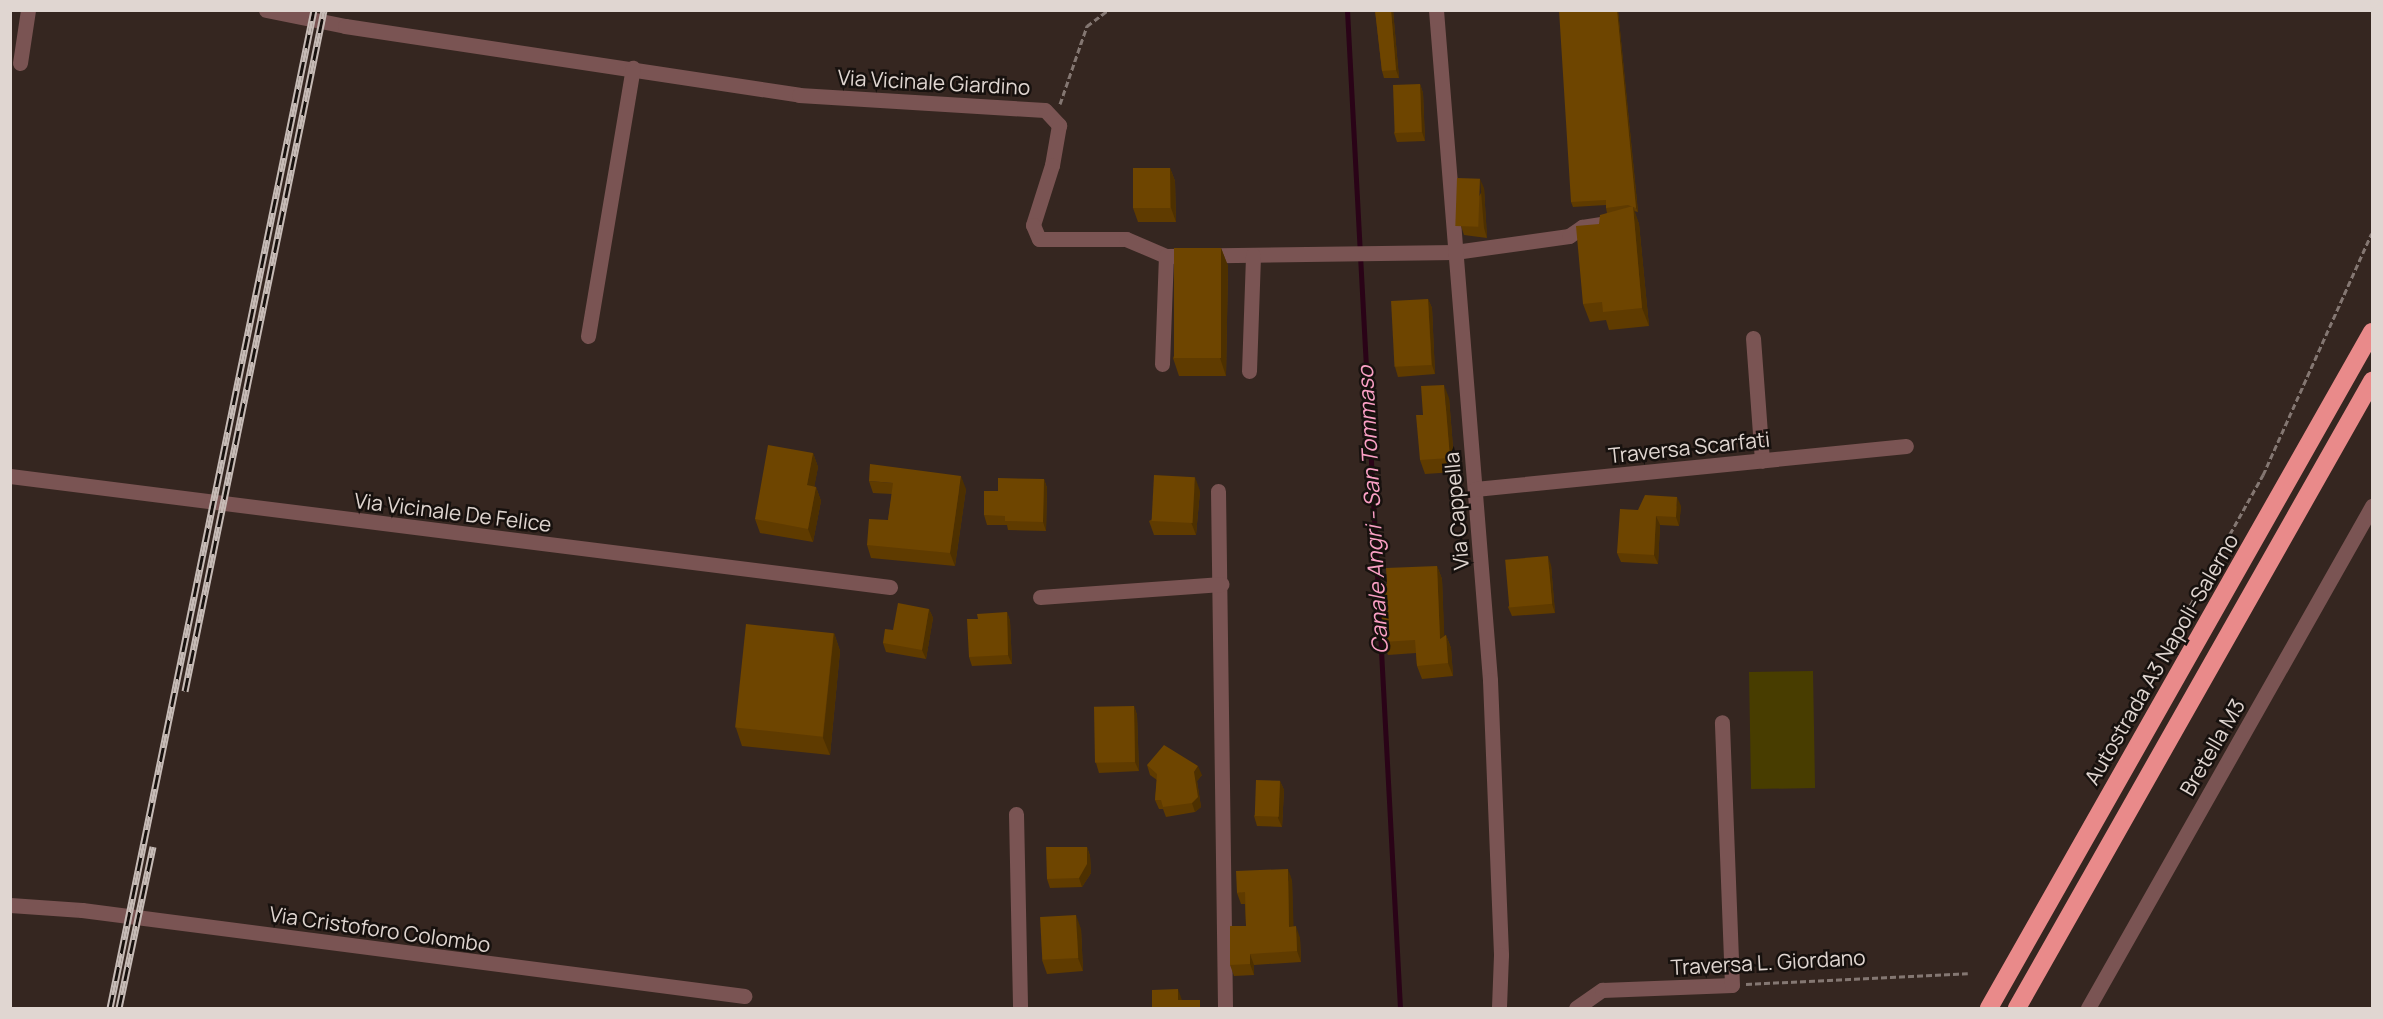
<!DOCTYPE html>
<style>
body{margin:0}
#map{position:relative;width:2383px;height:1019px;overflow:hidden;background:#352620;font-family:Manrope,sans-serif}
div>[style]{position:absolute}
[style*='--x']{left:calc(var(--x)*1px);top:calc(var(--y)*1px);width:calc(var(--w)*1px);rotate:calc(var(--a)*1deg)}
.green>*{inset:0;background:#483d00;transform-origin:0 0}
.stream>*{height:5px;margin:-2.5px;padding:0 2.5px;transform-origin:2.5px;border-radius:2.5px;background:#2a0317}
.path>*{height:3px;margin-top:-1.5px;transform-origin:0;background:repeating-linear-gradient(90deg,#847772 0 6px,transparent 0 9px)}
.minor>*{height:15px;margin:-7.5px;padding:0 7.5px;transform-origin:7.5px;border-radius:7.5px;background:#7a5453}
.highway>*{height:18px;margin:-9px;padding:0 9px;transform-origin:9px;border-radius:9px;background:#e98a8a}
.rail>*{height:7px;margin-top:-3.5px;transform-origin:0;background:repeating-linear-gradient(90deg,#17110e 0 14px,#c6bbb6 0 28px);box-sizing:border-box;border-block:2px solid #c6bbb6}
.wall>*{inset:0;background:#5f3b00}
.shaded-wall>*{inset:0;background:#4d3000}
.building>*{inset:0;background:#6e4500;transform-origin:0 0}
span{translate:-50% -50%;white-space:nowrap;text-align:center;line-height:1.15;-webkit-text-stroke:5px #17110e;paint-order:stroke}
.street-label{font-size:21px;color:#e0d6d1}
.water-label{font-size:22px;color:#fba0c5;font-style:italic}
.frame{position:absolute;inset:0;border:12px solid #e0d6d1;pointer-events:none}
</style>
<div id="map">
<div class="green">
<div style="left:1813px;top:671px;width:117px;height:64px;rotate:89deg"></div>
</div>
<div class="stream">
<div style="--x:1347;--y:10;--w:999;--a:86.96"></div>
</div>
<div class="path">
<div style="--x:1060;--y:104;--w:83;--a:-70.9"></div>
<div style="--x:1087;--y:26;--w:26;--a:-37"></div>
<div style="--x:2164;--y:652;--w:203;--a:-60.8"></div>
<div style="--x:2263;--y:475;--w:265;--a:-65.8"></div>
<div style="--x:1746;--y:984;--w:222;--a:-2.8"></div>
</div>
<div class="minor">
<div style="--x:266;--y:10;--w:81;--a:11.4"></div>
<div style="--x:345;--y:26;--w:459;--a:8.6"></div>
<div style="--x:799;--y:95;--w:246;--a:3.5"></div>
<div style="--x:1045;--y:110;--w:21;--a:47"></div>
<div style="--x:1059;--y:125;--w:41;--a:99.9"></div>
<div style="--x:1052;--y:165;--w:63;--a:107.6"></div>
<div style="--x:1033;--y:225;--w:15;--a:67"></div>
<div style="--x:1039;--y:239;--w:87;--a:0"></div>
<div style="--x:1126;--y:239;--w:43;--a:23"></div>
<div style="--x:1166;--y:256;--w:289;--a:-0.8"></div>
<div style="--x:1455;--y:252;--w:115;--a:-8"></div>
<div style="--x:1569;--y:236;--w:16;--a:-35"></div>
<div style="--x:1582;--y:227;--w:37;--a:-9"></div>
<div style="--x:1436;--y:10;--w:672;--a:85.39"></div>
<div style="--x:1490;--y:680;--w:275;--a:87.7"></div>
<div style="--x:1501;--y:955;--w:53;--a:92.2"></div>
<div style="--x:20;--y:63;--w:54;--a:-81.4"></div>
<div style="--x:588;--y:336;--w:272;--a:-80.5"></div>
<div style="--x:1753;--y:338;--w:123;--a:85.8"></div>
<div style="--x:1162;--y:364;--w:108;--a:-87.9"></div>
<div style="--x:1249;--y:371;--w:116;--a:-88"></div>
<div style="--x:10;--y:476;--w:887;--a:7.19"></div>
<div style="--x:1475;--y:489;--w:433;--a:-5.7"></div>
<div style="--x:1218;--y:491;--w:517;--a:89.22"></div>
<div style="--x:1040;--y:597;--w:182;--a:-4.1"></div>
<div style="--x:1016;--y:814;--w:194;--a:88.8"></div>
<div style="--x:10;--y:905;--w:72;--a:4"></div>
<div style="--x:82;--y:910;--w:668;--a:7.4"></div>
<div style="--x:1576;--y:1008;--w:32;--a:-35"></div>
<div style="--x:1602;--y:990;--w:130;--a:-2.2"></div>
<div style="--x:1732;--y:985;--w:263;--a:-92.2"></div>
<div style="--x:2088;--y:1008;--w:577;--a:-60.5"></div>
</div>
<div class="highway">
<div style="--x:1989;--y:1008;--w:777;--a:-60.47"></div>
<div style="--x:2017;--y:1008;--w:721;--a:-60.48"></div>
</div>
<div class="rail">
<div style="--x:185;--y:691;--w:695;--a:-78.46"></div>
<div style="--x:110;--y:1008;--w:1019;--a:-78.45"></div>
<div style="--x:119;--y:1008;--w:165;--a:-78.1"></div>
</div>
<div class="wall">
<div style="clip-path:polygon(1375px 10px,1393px 10px,1399px 78px,1384px 78px,1382px 71px)"></div>
<div style="clip-path:polygon(1618px 10px,1638px 212px,1634px 211px,1639px 224px,1649px 326px,1609px 330px,1606px 320px,1590px 322px,1583px 304px,1599px 224px,1607px 213px,1606px 208px,1606px 205px,1573px 207px,1571px 202px)"></div>
<div style="clip-path:polygon(1420px 84px,1423px 93px,1425px 141px,1397px 142px,1394px 133px)"></div>
<div style="clip-path:polygon(1170px 168px,1175px 181px,1176px 222px,1138px 222px,1133px 208px)"></div>
<div style="clip-path:polygon(1484px 188px,1487px 238px,1464px 235px,1461px 226px)"></div>
<div style="clip-path:polygon(1221px 248px,1228px 266px,1226px 376px,1179px 376px,1173px 358px)"></div>
<div style="clip-path:polygon(1428px 299px,1432px 308px,1435px 374px,1398px 377px,1395px 367px)"></div>
<div style="clip-path:polygon(1449px 398px,1455px 472px,1425px 474px,1420px 460px)"></div>
<div style="clip-path:polygon(813px 453px,818px 467px,814px 487px,816px 487px,821px 501px,813px 542px,760px 533px,755px 519px)"></div>
<div style="clip-path:polygon(1044px 479px,1047px 488px,1046px 531px,1008px 530px,1007px 525px,987px 525px,984px 515px,998px 491px)"></div>
<div style="clip-path:polygon(869px 481px,966px 489px,955px 566px,871px 558px,867px 545px,888px 520px,892px 494px,873px 493px)"></div>
<div style="clip-path:polygon(1200px 491px,1196px 535px,1154px 535px,1149px 521px)"></div>
<div style="clip-path:polygon(1681px 506px,1679px 526px,1660px 525px,1658px 564px,1621px 562px,1617px 553px,1638px 510px)"></div>
<div style="clip-path:polygon(1551px 565px,1555px 613px,1512px 616px,1508px 607px)"></div>
<div style="clip-path:polygon(1437px 566px,1442px 579px,1444px 636px,1446px 635px,1451px 648px,1453px 676px,1422px 679px,1417px 666px,1416px 653px,1388px 655px,1383px 642px)"></div>
<div style="clip-path:polygon(929px 609px,933px 618px,926px 659px,886px 652px,883px 643px)"></div>
<div style="clip-path:polygon(1007px 612px,1010px 621px,1012px 664px,972px 666px,969px 657px,978px 619px)"></div>
<div style="clip-path:polygon(834px 633px,840px 651px,830px 755px,742px 746px,736px 728px)"></div>
<div style="clip-path:polygon(1134px 706px,1137px 715px,1139px 771px,1099px 773px,1096px 763px)"></div>
<div style="clip-path:polygon(1147px 765px,1202px 775px,1197px 781px,1201px 807px,1195px 812px,1166px 817px,1163px 809px,1159px 809px,1155px 800px,1157px 780px,1150px 775px)"></div>
<div style="clip-path:polygon(1280px 781px,1284px 790px,1282px 827px,1257px 826px,1254px 816px)"></div>
<div style="clip-path:polygon(1087px 847px,1090px 856px,1091px 873px,1082px 887px,1050px 888px,1047px 879px)"></div>
<div style="clip-path:polygon(1292px 880px,1293px 927px,1300px 938px,1301px 962px,1254px 965px,1254px 975px,1234px 976px,1230px 965px,1246px 926px,1245px 904px,1241px 904px,1237px 893px)"></div>
<div style="clip-path:polygon(1081px 929px,1083px 971px,1047px 974px,1042px 960px)"></div>
</div>
<div class="shaded-wall">
<div style="clip-path:polygon(1391px 10px,1393px 10px,1399px 78px,1396px 70px)"></div>
<div style="clip-path:polygon(1617px 10px,1618px 10px,1638px 212px,1636px 208px)"></div>
<div style="clip-path:polygon(1420px 84px,1423px 93px,1425px 141px,1422px 132px)"></div>
<div style="clip-path:polygon(1170px 168px,1175px 181px,1176px 222px,1171px 208px)"></div>
<div style="clip-path:polygon(1480px 179px,1484px 188px,1487px 238px,1484px 228px)"></div>
<div style="clip-path:polygon(1633px 206px,1639px 224px,1649px 326px,1642px 308px)"></div>
<div style="clip-path:polygon(1221px 248px,1228px 266px,1226px 376px,1220px 358px)"></div>
<div style="clip-path:polygon(1428px 299px,1432px 308px,1435px 374px,1432px 365px)"></div>
<div style="clip-path:polygon(1444px 385px,1449px 398px,1455px 472px,1450px 458px)"></div>
<div style="clip-path:polygon(813px 453px,818px 467px,812px 499px,807px 485px)"></div>
<div style="clip-path:polygon(961px 476px,966px 489px,955px 566px,950px 553px)"></div>
<div style="clip-path:polygon(1195px 477px,1200px 491px,1196px 535px,1191px 522px)"></div>
<div style="clip-path:polygon(1044px 479px,1047px 488px,1046px 531px,1043px 522px)"></div>
<div style="clip-path:polygon(816px 487px,821px 501px,813px 542px,808px 529px)"></div>
<div style="clip-path:polygon(1677px 497px,1681px 506px,1679px 526px,1676px 517px)"></div>
<div style="clip-path:polygon(1656px 516px,1660px 525px,1658px 564px,1654px 555px)"></div>
<div style="clip-path:polygon(1548px 556px,1551px 565px,1555px 613px,1552px 604px)"></div>
<div style="clip-path:polygon(1437px 566px,1442px 579px,1445px 652px,1440px 639px)"></div>
<div style="clip-path:polygon(929px 609px,933px 618px,926px 659px,922px 650px)"></div>
<div style="clip-path:polygon(1007px 612px,1010px 621px,1012px 664px,1008px 655px)"></div>
<div style="clip-path:polygon(834px 633px,840px 651px,830px 755px,823px 738px)"></div>
<div style="clip-path:polygon(1446px 635px,1451px 648px,1453px 676px,1448px 663px)"></div>
<div style="clip-path:polygon(1134px 706px,1137px 715px,1139px 771px,1135px 762px)"></div>
<div style="clip-path:polygon(1198px 766px,1202px 775px,1197px 781px,1201px 807px,1195px 812px,1192px 803px,1194px 772px)"></div>
<div style="clip-path:polygon(1280px 781px,1284px 790px,1282px 827px,1278px 818px)"></div>
<div style="clip-path:polygon(1087px 847px,1090px 856px,1091px 873px,1082px 887px,1079px 878px)"></div>
<div style="clip-path:polygon(1288px 869px,1292px 880px,1294px 938px,1289px 927px)"></div>
<div style="clip-path:polygon(1076px 915px,1081px 929px,1083px 971px,1078px 958px)"></div>
<div style="clip-path:polygon(1296px 926px,1300px 938px,1301px 962px,1297px 951px)"></div>
<div style="clip-path:polygon(1250px 954px,1254px 965px,1254px 975px,1250px 964px)"></div>
<div style="clip-path:polygon(1178px 989px,1183px 1003px,1178px 1000px)"></div>
</div>
<div class="building">
<div style="clip-path:polygon(1375px 10px,1391px 10px,1396px 70px,1382px 71px)"></div>
<div style="clip-path:polygon(1559px 10px,1617px 10px,1636px 208px,1628px 205px,1606px 208px,1606px 200px,1571px 202px)"></div>
<div style="left:1420px;top:84px;width:48px;height:27px;rotate:88deg"></div>
<div style="left:1133px;top:168px;width:37px;height:40px"></div>
<div style="left:1457px;top:178px;width:23px;height:48px;rotate:2deg"></div>
<div style="clip-path:polygon(1633px 206px,1642px 308px,1603px 312px,1602px 302px,1583px 304px,1576px 226px,1599px 224px,1600px 215px)"></div>
<div style="left:1174px;top:248px;width:47px;height:110px"></div>
<div style="left:1428px;top:299px;width:66px;height:37px;rotate:87deg"></div>
<div style="clip-path:polygon(1444px 385px,1450px 458px,1420px 460px,1416px 415px,1423px 415px,1421px 386px)"></div>
<div style="clip-path:polygon(768px 445px,813px 453px,807px 485px,816px 487px,808px 529px,755px 519px)"></div>
<div style="clip-path:polygon(870px 464px,961px 476px,950px 553px,867px 545px,869px 519px,888px 520px,893px 483px,869px 481px)"></div>
<div style="left:1154px;top:475px;width:41px;height:46px;rotate:3deg"></div>
<div style="clip-path:polygon(998px 478px,1044px 479px,1043px 522px,1005px 521px,1005px 516px,984px 515px,984px 491px,998px 491px)"></div>
<div style="clip-path:polygon(1645px 495px,1677px 497px,1676px 517px,1656px 516px,1654px 555px,1617px 553px,1620px 509px,1638px 510px)"></div>
<div style="left:1548px;top:556px;width:48px;height:43px;rotate:85deg"></div>
<div style="clip-path:polygon(1437px 566px,1440px 639px,1446px 635px,1448px 663px,1417px 666px,1415px 640px,1383px 642px,1380px 587px,1387px 584px,1386px 568px)"></div>
<div style="clip-path:polygon(898px 603px,929px 609px,922px 650px,883px 643px,885px 629px,893px 630px)"></div>
<div style="clip-path:polygon(1007px 612px,1008px 655px,969px 657px,967px 619px,978px 619px,977px 614px)"></div>
<div style="left:746px;top:624px;width:88px;height:104px;rotate:6deg"></div>
<div style="left:1134px;top:706px;width:56px;height:40px;rotate:89deg"></div>
<div style="clip-path:polygon(1164px 745px,1198px 766px,1194px 772px,1198px 797px,1192px 803px,1163px 807px,1161px 800px,1155px 800px,1157px 774px,1147px 765px)"></div>
<div style="left:1256px;top:780px;width:24px;height:36px;rotate:2deg"></div>
<div style="clip-path:polygon(1046px 847px,1087px 847px,1087px 864px,1079px 878px,1047px 879px)"></div>
<div style="clip-path:polygon(1288px 869px,1289px 927px,1296px 926px,1297px 951px,1250px 954px,1250px 964px,1230px 965px,1230px 926px,1246px 926px,1245px 892px,1237px 893px,1236px 871px)"></div>
<div style="left:1076px;top:915px;width:43px;height:36px;rotate:87deg"></div>
<div style="clip-path:polygon(1178px 989px,1178px 1000px,1200px 1000px,1200px 1008px,1152px 1008px,1152px 990px)"></div>
</div>
<div class="street-label">
<span style="left:934px;top:82px;rotate:3deg">Via Vicinale Giardino</span>
<span style="left:1689px;top:447px;rotate:-6deg">Traversa Scarfati</span>
<span style="left:1456px;top:511px;rotate:-95deg">Via Cappella</span>
<span style="left:453px;top:512px;rotate:7deg">Via Vicinale De Felice</span>
<span style="left:2161px;top:659px;rotate:-60deg">Autostrada A3 Napoli-Salerno</span>
<span style="left:2212px;top:747px;rotate:-60deg">Bretella M3</span>
<span style="left:380px;top:929px;rotate:8deg">Via Cristoforo Colombo</span>
<span style="left:1768px;top:962px;rotate:-3deg">Traversa L. Giordano</span>
</div>
<div class="water-label">
<span style="left:1373px;top:510px;rotate:-93deg">Canale Angri - San Tommaso</span>
</div>
<div class="frame"></div>
</div>
